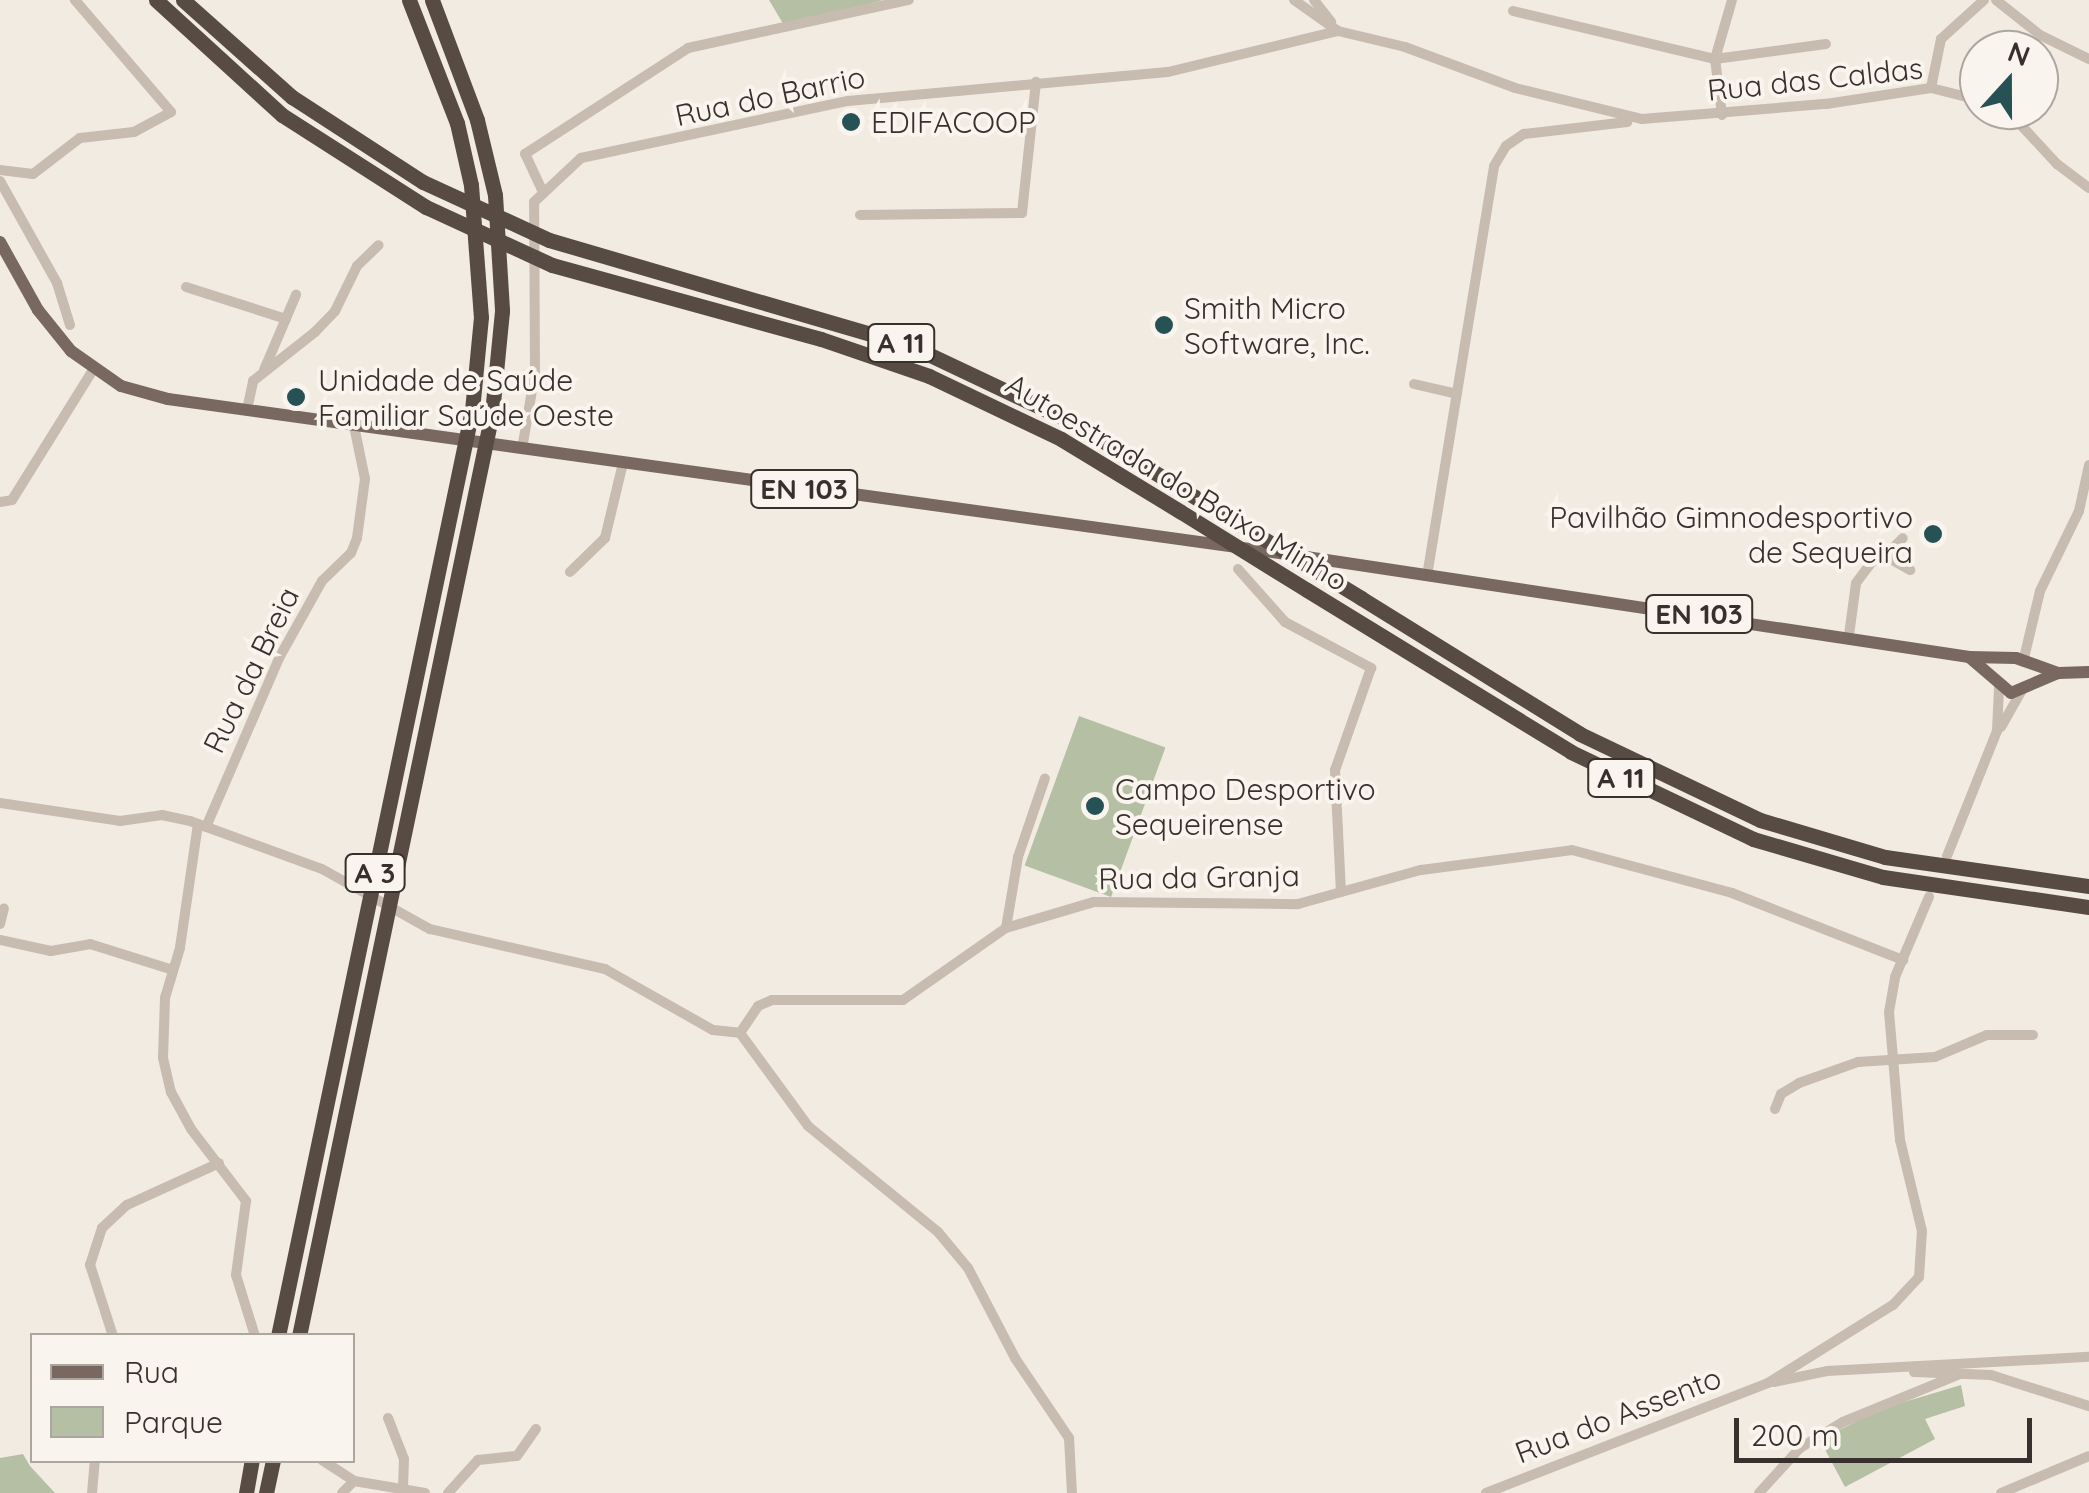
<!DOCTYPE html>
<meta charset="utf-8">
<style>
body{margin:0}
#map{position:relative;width:2089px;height:1493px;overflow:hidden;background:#f1ebe2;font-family:Quicksand,sans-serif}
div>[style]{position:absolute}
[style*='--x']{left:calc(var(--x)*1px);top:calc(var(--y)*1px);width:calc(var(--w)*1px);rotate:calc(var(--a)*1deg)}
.green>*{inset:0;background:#b5bfa3;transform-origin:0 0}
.minor>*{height:10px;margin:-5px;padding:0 5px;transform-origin:5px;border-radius:5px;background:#c8bbaf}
.major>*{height:12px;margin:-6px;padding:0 6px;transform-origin:6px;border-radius:6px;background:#78685f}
.highway>*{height:15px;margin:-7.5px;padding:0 7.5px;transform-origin:7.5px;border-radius:7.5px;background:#584b44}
.highway-bridge>*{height:15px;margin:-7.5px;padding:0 7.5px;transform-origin:7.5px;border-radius:7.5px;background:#584b44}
.dots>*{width:28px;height:28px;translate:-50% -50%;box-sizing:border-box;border:5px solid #f9f4ee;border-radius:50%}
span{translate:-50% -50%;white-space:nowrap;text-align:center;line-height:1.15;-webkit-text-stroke:8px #f9f4ee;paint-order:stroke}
.shield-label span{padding:2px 8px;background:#f9f4ee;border:2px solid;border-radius:8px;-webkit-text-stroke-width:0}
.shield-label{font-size:28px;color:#38302c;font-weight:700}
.street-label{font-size:30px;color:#38302c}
.poi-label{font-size:30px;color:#38302c}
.left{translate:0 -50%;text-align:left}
.right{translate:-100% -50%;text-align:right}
.legend{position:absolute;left:30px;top:1333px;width:325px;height:130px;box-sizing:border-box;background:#f9f4ee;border:2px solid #aca6a0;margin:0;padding:12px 18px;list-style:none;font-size:30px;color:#38302c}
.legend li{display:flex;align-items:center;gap:20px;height:50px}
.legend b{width:50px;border:2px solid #aca6a0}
.north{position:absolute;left:1959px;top:30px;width:100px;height:100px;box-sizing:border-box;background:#f9f4ee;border:2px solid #aca6a0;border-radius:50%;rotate:21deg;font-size:28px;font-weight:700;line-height:40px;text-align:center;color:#38302c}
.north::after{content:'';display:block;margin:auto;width:35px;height:45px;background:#265155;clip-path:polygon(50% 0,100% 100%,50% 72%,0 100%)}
.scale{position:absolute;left:1734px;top:1418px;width:298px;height:45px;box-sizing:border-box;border:5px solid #38302c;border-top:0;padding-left:12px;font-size:30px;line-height:35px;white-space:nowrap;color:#38302c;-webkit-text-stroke:8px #f9f4ee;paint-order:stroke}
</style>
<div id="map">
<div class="green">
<div style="clip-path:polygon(769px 0,883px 0,785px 27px)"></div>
<div style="left:1079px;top:716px;width:92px;height:159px;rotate:20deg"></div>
<div style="clip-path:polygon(1961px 1385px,1965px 1406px,1925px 1419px,1935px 1439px,1845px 1487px,1820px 1440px,1881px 1409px)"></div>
<div style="clip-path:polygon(23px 1454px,30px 1466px,55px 1493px,0 1493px,0 1458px)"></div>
</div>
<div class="minor">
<div style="--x:1294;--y:0;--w:54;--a:35.2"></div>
<div style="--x:1338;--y:31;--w:69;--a:13.4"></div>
<div style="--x:1405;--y:47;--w:117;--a:20.4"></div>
<div style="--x:1515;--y:88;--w:131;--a:13.7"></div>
<div style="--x:1642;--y:119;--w:185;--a:-4.7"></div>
<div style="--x:1826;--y:104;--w:106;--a:-8.7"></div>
<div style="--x:1931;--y:88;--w:49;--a:14"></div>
<div style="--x:1314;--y:0;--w:28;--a:52"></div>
<div style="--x:1996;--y:0;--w:56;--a:38.5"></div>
<div style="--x:2040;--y:35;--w:55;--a:26.1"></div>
<div style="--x:1513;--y:11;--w:208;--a:13.4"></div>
<div style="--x:1715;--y:59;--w:112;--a:-7.7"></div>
<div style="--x:1931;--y:88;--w:50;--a:-78.5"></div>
<div style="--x:1941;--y:39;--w:58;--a:-42.2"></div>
<div style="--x:2007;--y:110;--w:74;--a:47.2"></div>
<div style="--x:2057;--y:164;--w:40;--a:37"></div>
<div style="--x:1722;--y:115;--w:56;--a:-97.1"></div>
<div style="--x:1715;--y:59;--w:61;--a:-73.9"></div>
<div style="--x:0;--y:170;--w:33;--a:7"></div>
<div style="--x:33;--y:174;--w:59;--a:-37.5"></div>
<div style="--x:80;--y:138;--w:54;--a:-6.3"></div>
<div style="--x:134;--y:132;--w:42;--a:-28.4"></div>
<div style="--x:171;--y:112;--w:148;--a:-130.6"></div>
<div style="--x:0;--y:181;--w:117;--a:60.8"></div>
<div style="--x:57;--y:283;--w:44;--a:72.8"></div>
<div style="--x:542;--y:190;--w:40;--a:-115"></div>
<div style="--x:525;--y:154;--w:194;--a:-33"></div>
<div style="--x:688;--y:48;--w:226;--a:-12.3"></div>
<div style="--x:860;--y:215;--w:162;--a:-0.7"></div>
<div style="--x:1022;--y:213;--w:132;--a:-83.9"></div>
<div style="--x:186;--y:287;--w:105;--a:17.7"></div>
<div style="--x:264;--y:370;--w:82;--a:-66.9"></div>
<div style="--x:1414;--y:384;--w:44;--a:13.1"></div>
<div style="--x:247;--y:410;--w:30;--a:-78"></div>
<div style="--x:253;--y:381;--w:79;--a:-38.3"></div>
<div style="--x:315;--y:332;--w:29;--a:-46"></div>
<div style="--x:335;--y:311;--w:50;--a:-63.9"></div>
<div style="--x:357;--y:266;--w:30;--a:-44"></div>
<div style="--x:522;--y:449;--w:77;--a:-80.3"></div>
<div style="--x:535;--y:373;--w:171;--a:-90.3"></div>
<div style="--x:534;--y:202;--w:64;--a:-43.1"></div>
<div style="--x:581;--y:158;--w:273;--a:-12.1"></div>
<div style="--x:848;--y:101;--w:321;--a:-5.2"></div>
<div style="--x:1168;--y:72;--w:175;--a:-13.6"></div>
<div style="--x:0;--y:502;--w:12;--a:-9"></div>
<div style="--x:12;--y:500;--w:153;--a:-58.1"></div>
<div style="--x:1885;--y:556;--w:25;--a:-45"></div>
<div style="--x:1238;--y:569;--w:71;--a:48.4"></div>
<div style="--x:1285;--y:622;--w:98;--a:28.1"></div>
<div style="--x:1371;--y:668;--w:108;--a:109.4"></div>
<div style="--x:1335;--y:770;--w:122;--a:87.2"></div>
<div style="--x:570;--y:572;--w:49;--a:-44.2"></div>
<div style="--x:605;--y:538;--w:77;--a:-76.5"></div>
<div style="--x:1427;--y:576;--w:415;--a:-80.7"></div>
<div style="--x:1494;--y:166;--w:23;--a:-59"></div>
<div style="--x:1506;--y:146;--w:22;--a:-34"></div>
<div style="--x:1524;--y:134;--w:104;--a:-6.6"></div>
<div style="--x:1849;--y:635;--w:52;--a:-82.3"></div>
<div style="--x:1856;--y:583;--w:26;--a:-53"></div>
<div style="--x:1872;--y:562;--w:14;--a:-25"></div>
<div style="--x:1885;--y:556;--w:29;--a:29"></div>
<div style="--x:2023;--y:662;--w:73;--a:-76.5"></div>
<div style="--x:2040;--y:591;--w:89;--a:-64"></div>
<div style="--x:2079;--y:511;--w:47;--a:-77.7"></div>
<div style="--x:2001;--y:727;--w:43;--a:-60.4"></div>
<div style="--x:0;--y:803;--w:121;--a:8.5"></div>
<div style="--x:120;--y:821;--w:42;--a:-8.1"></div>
<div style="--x:162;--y:815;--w:29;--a:12"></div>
<div style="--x:190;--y:821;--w:140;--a:20"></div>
<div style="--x:322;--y:869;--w:124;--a:29.1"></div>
<div style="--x:430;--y:929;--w:180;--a:12.9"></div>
<div style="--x:605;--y:969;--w:124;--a:29.5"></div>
<div style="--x:713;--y:1030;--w:27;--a:6"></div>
<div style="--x:198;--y:824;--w:125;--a:98.3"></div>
<div style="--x:180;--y:948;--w:52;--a:106.7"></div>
<div style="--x:165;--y:998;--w:60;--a:91.9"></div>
<div style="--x:163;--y:1058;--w:35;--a:77"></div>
<div style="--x:171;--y:1092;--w:42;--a:61.6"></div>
<div style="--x:191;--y:1129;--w:91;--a:52.6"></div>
<div style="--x:246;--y:1201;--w:75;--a:97.7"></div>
<div style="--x:236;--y:1275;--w:64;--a:72.7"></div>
<div style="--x:206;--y:827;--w:184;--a:-66.6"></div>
<div style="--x:279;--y:658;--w:88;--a:-60.8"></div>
<div style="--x:322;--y:581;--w:40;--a:-44"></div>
<div style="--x:351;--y:553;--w:16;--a:-68"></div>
<div style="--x:357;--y:538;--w:60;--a:-82.3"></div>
<div style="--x:365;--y:479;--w:54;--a:-101.7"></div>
<div style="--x:1947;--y:856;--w:135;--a:-68.2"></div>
<div style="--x:1997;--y:731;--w:43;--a:-87.3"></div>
<div style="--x:0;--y:924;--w:16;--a:-76"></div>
<div style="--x:1006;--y:928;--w:72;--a:-80.4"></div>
<div style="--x:1018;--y:857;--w:83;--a:-71.1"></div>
<div style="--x:0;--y:940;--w:52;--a:12.2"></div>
<div style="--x:51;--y:951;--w:40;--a:-10"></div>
<div style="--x:90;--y:944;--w:87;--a:17.4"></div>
<div style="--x:740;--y:1033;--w:32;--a:-56"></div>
<div style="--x:758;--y:1006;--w:15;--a:-23"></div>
<div style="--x:772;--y:1000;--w:131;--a:0"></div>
<div style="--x:903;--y:1000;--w:126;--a:-35"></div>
<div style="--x:1006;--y:928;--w:92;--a:-16.5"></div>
<div style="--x:1094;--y:902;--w:204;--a:0.6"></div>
<div style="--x:1298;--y:904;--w:128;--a:-15.5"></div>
<div style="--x:1421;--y:870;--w:152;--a:-7.5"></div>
<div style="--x:1572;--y:850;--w:166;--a:15"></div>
<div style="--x:1732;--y:893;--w:184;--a:21.4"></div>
<div style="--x:740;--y:1033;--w:115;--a:53.8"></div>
<div style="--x:808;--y:1126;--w:168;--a:39.2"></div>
<div style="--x:938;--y:1232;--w:47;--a:50.2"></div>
<div style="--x:968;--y:1268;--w:102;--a:62.4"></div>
<div style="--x:1015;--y:1358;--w:97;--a:56"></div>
<div style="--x:1069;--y:1438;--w:55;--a:86.9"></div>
<div style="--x:1775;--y:1109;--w:16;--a:-68"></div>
<div style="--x:1781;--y:1094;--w:21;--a:-31"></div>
<div style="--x:1799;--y:1083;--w:63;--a:-19.6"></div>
<div style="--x:1858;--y:1062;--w:77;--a:-3.7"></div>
<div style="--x:1935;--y:1057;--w:56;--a:-22.9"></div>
<div style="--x:1987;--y:1035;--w:46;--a:0"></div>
<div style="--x:113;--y:1336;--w:75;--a:-107.9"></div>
<div style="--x:90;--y:1265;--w:39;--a:-72"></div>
<div style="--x:102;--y:1228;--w:34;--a:-43"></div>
<div style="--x:127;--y:1205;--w:101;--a:-24.5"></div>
<div style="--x:1914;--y:1372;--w:77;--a:2.2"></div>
<div style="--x:1991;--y:1375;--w:103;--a:17.6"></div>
<div style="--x:1774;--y:1382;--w:54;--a:-11.7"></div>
<div style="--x:1827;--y:1371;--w:262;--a:-3.1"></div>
<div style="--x:388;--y:1418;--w:44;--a:68.7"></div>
<div style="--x:404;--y:1459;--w:30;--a:92"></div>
<div style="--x:322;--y:1460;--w:38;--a:33"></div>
<div style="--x:354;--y:1481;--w:72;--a:9.6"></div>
<div style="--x:92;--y:1493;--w:33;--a:-85"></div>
<div style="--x:342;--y:1493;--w:17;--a:-45"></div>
<div style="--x:448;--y:1493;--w:45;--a:-47.7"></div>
<div style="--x:478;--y:1460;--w:39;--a:-6"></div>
<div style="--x:517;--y:1456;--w:33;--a:-55"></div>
<div style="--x:1486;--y:1493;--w:303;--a:-21.3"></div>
<div style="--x:1768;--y:1383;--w:147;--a:-32"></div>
<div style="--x:1893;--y:1305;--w:38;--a:-47"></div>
<div style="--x:1919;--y:1277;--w:46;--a:-86.3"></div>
<div style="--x:1922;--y:1231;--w:94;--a:-103.6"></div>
<div style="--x:1900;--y:1140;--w:128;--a:-94.9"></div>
<div style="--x:1889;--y:1012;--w:36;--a:-80"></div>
<div style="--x:1895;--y:977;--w:87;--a:-67"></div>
<div style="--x:1759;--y:1493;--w:61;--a:-47.7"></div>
<div style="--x:1800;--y:1448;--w:50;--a:-31.2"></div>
<div style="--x:1843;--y:1422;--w:126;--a:-22.3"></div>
<div style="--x:2001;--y:1493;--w:95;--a:-22.8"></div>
</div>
<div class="major">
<div style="--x:0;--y:242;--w:78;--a:60.8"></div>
<div style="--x:38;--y:310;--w:53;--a:51.2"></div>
<div style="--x:71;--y:351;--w:61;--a:35"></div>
<div style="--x:121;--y:386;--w:49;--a:15.5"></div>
<div style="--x:168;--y:399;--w:1136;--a:7.89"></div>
<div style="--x:1293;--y:555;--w:684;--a:8.58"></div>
<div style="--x:1969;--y:657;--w:47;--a:1.2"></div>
<div style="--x:2016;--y:658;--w:45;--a:19.7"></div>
<div style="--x:1969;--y:657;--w:55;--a:40.6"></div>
<div style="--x:2011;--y:693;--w:51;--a:-23.1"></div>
<div style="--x:2058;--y:673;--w:31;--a:-2"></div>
</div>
<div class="highway">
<div style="--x:156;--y:0;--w:171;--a:42.4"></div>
<div style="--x:282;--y:115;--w:171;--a:32.6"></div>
<div style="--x:183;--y:0;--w:146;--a:41.7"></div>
<div style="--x:292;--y:97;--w:156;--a:33"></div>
<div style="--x:409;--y:0;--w:132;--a:68.7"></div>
<div style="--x:457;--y:123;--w:64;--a:77.3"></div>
<div style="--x:471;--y:185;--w:132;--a:85.7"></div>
<div style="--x:481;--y:317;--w:93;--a:95.5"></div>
<div style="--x:432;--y:0;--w:128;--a:69.4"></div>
<div style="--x:477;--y:120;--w:77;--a:76.5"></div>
<div style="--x:495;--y:195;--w:116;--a:86.5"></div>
<div style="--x:502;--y:311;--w:102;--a:95.6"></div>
<div style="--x:549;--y:240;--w:377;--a:16.3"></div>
<div style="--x:911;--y:346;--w:178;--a:25.3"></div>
<div style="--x:1072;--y:422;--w:177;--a:31.4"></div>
<div style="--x:552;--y:265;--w:279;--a:15.4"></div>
<div style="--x:821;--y:339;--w:114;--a:18.9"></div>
<div style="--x:929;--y:376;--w:146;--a:25.5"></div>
<div style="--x:1061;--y:439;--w:140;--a:31.3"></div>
<div style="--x:1307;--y:590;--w:310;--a:31.5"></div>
<div style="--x:1571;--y:752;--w:202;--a:25.5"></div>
<div style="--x:1753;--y:839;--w:135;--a:16.3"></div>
<div style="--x:1883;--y:877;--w:208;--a:8.3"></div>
<div style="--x:1361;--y:598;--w:258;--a:31.8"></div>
<div style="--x:1580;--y:734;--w:199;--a:25.5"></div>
<div style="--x:1760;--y:820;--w:130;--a:16.5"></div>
<div style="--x:1885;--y:857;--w:206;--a:8.1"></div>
<div style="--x:246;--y:1493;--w:34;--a:-80"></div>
<div style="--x:266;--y:1493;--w:34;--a:-78"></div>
</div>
<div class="highway-bridge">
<div style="--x:423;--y:182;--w:139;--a:24.7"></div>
<div style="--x:426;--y:207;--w:139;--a:24.7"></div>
<div style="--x:1181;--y:512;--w:148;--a:31.8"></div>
<div style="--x:1223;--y:514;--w:162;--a:31.3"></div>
<div style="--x:278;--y:1336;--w:946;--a:-78.17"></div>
<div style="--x:299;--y:1336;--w:943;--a:-78.19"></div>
</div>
<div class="dots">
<div style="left:851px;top:122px;background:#265155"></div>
<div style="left:1164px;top:325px;background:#265155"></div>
<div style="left:296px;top:397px;background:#265155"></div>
<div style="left:1933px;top:534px;background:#265155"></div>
<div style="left:1095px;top:806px;background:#265155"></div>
</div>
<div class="shield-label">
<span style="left:901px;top:343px">A 11</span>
<span style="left:804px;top:489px">EN 103</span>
<span style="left:1699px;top:614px">EN 103</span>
<span style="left:1621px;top:778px">A 11</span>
<span style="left:375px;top:873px">A 3</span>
</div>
<div class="street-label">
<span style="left:1815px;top:79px;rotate:-6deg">Rua das Caldas</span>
<span style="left:770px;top:96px;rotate:-12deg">Rua do Barrio</span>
<span style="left:1177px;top:482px;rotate:31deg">Autoestrada do Baixo Minho</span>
<span style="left:251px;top:670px;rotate:-64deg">Rua da Breia</span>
<span style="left:1199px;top:877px;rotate:-1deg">Rua da Granja</span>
<span style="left:1618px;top:1415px;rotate:-21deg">Rua do Assento</span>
</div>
<div class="poi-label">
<span class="left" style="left:871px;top:122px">EDIFACOOP</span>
<span class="left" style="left:1184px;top:325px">Smith Micro<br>Software, Inc.</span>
<span class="left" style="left:318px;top:397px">Unidade de Saúde<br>Familiar Saúde Oeste</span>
<span class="right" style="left:1913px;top:534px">Pavilhão Gimnodesportivo<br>de Sequeira</span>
<span class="left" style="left:1115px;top:806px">Campo Desportivo<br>Sequeirense</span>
</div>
<ul class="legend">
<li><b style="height:12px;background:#78685f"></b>Rua</li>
<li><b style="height:28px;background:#b5bfa3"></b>Parque</li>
</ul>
<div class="north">N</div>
<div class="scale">200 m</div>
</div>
